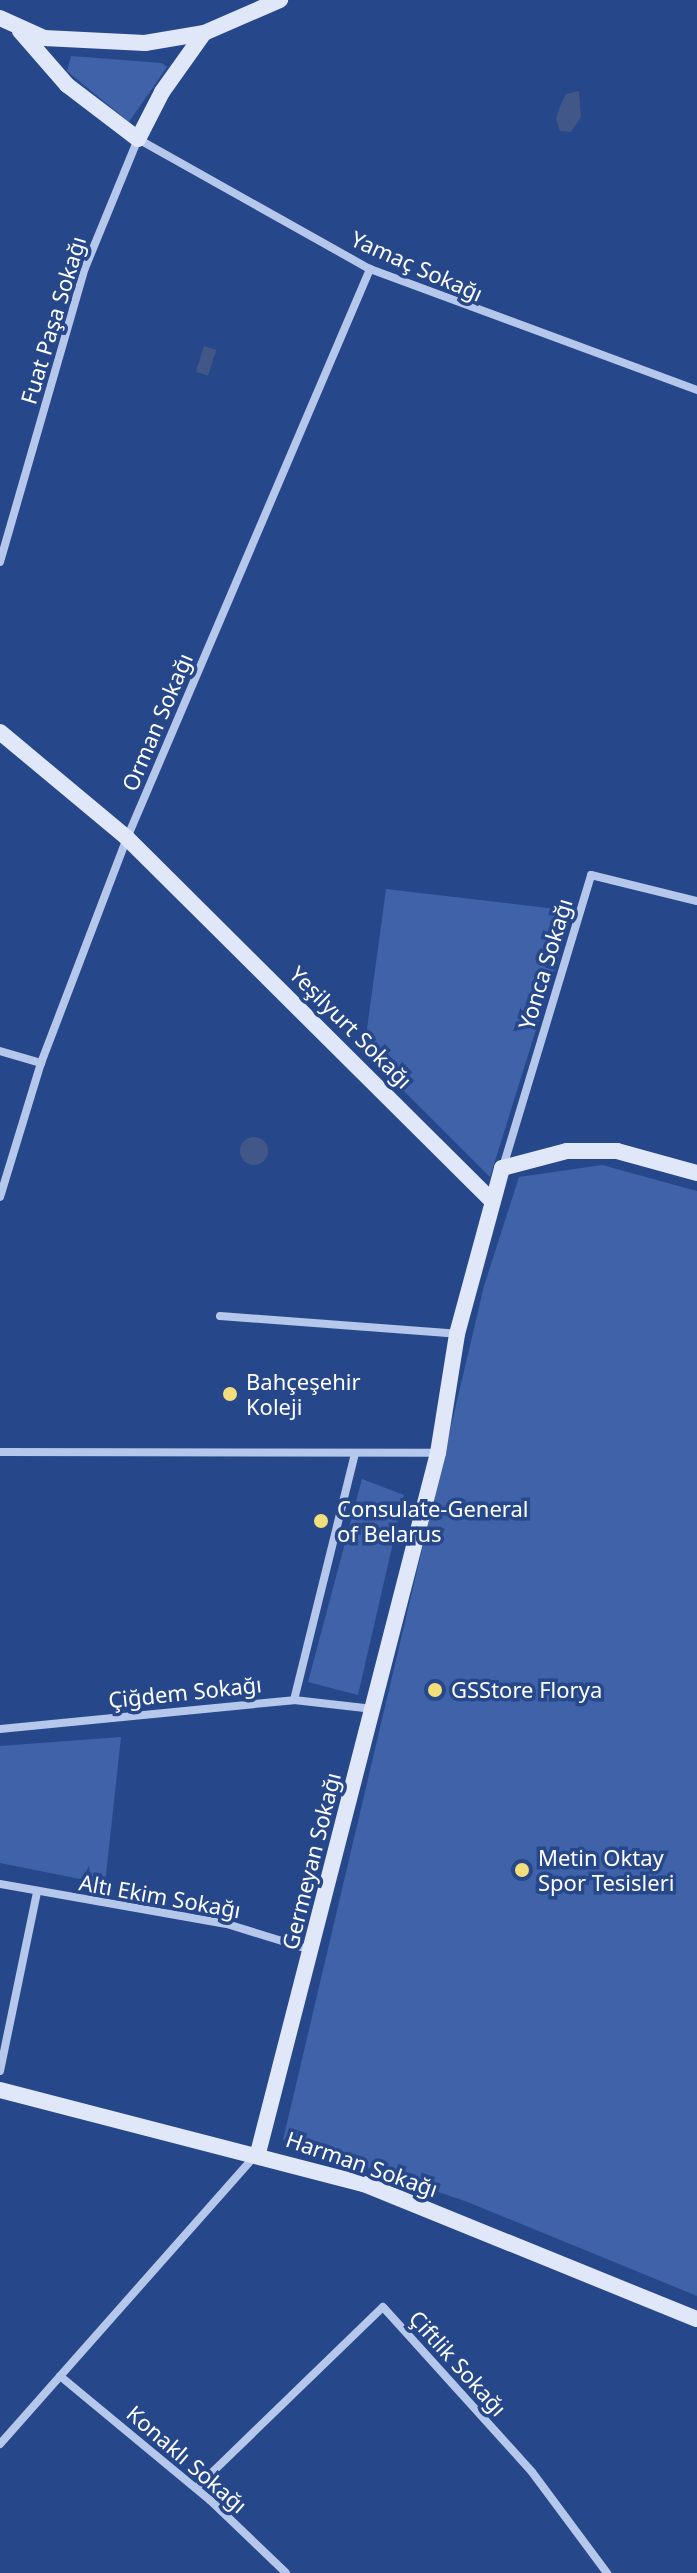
<!DOCTYPE html>
<meta charset="utf-8">
<style>
body{margin:0}
#map{position:relative;width:697px;height:2573px;overflow:hidden;background:#27478b;font-family:"Noto Sans",sans-serif}
div>[style]{position:absolute}
[style*='--x']{left:calc(var(--x)*1px);top:calc(var(--y)*1px);width:calc(var(--w)*1px);rotate:calc(var(--a)*1deg)}
.green>*{inset:0;background:#3f62a9}
.water>*{inset:0;background:#405788;transform-origin:0 0}
.round{border-radius:50%}
.street>*{height:8px;margin:-4px;padding:0 4px;transform-origin:4px;border-radius:4px;background:#b5c7ea}
.secondary>*{height:16px;margin:-8px;padding:0 8px;transform-origin:8px;border-radius:8px;background:#e0e7f8}
.dots>*{width:22px;height:22px;translate:-50% -50%;box-sizing:border-box;border:4px solid #27478b;border-radius:50%}
span{translate:-50% -50%;white-space:nowrap;text-align:center;line-height:1.15;-webkit-text-stroke:7px #27478b;paint-order:stroke}
.street-label{font-size:22px;color:#fff}
.poi-label{font-size:22px;color:#fff}
.left{translate:0 -50%;text-align:left}
</style>
<div id="map">
<div class="green">
<div style="clip-path:polygon(71px 56px,162px 63px,167px 67px,129px 122px,67px 71px)"></div>
<div style="clip-path:polygon(386px 889px,573px 911px,490px 1177px,364px 1051px)"></div>
<div style="clip-path:polygon(602px 1165px,697px 1191px,697px 2296px,465px 2201px,283px 2140px,484px 1286px,519px 1177px)"></div>
<div style="clip-path:polygon(362px 1479px,404px 1495px,358px 1695px,308px 1682px)"></div>
<div style="clip-path:polygon(121px 1737px,105px 1884px,0 1863px,0 1746px)"></div>
</div>
<div class="water">
<div style="clip-path:polygon(579px 91px,581px 117px,571px 132px,560px 131px,556px 119px,560px 106px,566px 94px)"></div>
<div style="left:204px;top:346px;width:13px;height:27px;rotate:18deg"></div>
<div class="round" style="left:240px;top:1137px;width:28px;height:28px"></div>
</div>
<div class="street">
<div style="--x:0;--y:562;--w:306;--a:-73.9"></div>
<div style="--x:85;--y:268;--w:139;--a:-67.7"></div>
<div style="--x:138;--y:139;--w:266;--a:29.3"></div>
<div style="--x:370;--y:269;--w:349;--a:20.3"></div>
<div style="--x:0;--y:1051;--w:43;--a:16.3"></div>
<div style="--x:503;--y:1167;--w:305;--a:-73.2"></div>
<div style="--x:591;--y:875;--w:109;--a:13.8"></div>
<div style="--x:0;--y:1197;--w:140;--a:-73"></div>
<div style="--x:41;--y:1063;--w:241;--a:-69.1"></div>
<div style="--x:127;--y:838;--w:619;--a:-66.87"></div>
<div style="--x:220;--y:1316;--w:238;--a:4.3"></div>
<div style="--x:0;--y:1452;--w:438;--a:0.1"></div>
<div style="--x:294;--y:1700;--w:253;--a:-76.1"></div>
<div style="--x:0;--y:1729;--w:295;--a:-5.6"></div>
<div style="--x:294;--y:1700;--w:80;--a:6.5"></div>
<div style="--x:0;--y:1884;--w:230;--a:10"></div>
<div style="--x:227;--y:1924;--w:88;--a:17.2"></div>
<div style="--x:0;--y:2071;--w:183;--a:-78.3"></div>
<div style="--x:60;--y:2376;--w:195;--a:39.6"></div>
<div style="--x:210;--y:2500;--w:105;--a:43.8"></div>
<div style="--x:0;--y:2444;--w:385;--a:-48.5"></div>
<div style="--x:196;--y:2488;--w:260;--a:-44.1"></div>
<div style="--x:383;--y:2307;--w:222;--a:47.9"></div>
<div style="--x:532;--y:2472;--w:126;--a:53.4"></div>
</div>
<div class="secondary">
<div style="--x:0;--y:18;--w:48;--a:24.4"></div>
<div style="--x:44;--y:38;--w:101;--a:2.8"></div>
<div style="--x:145;--y:43;--w:60;--a:-9.6"></div>
<div style="--x:204;--y:33;--w:83;--a:-23.5"></div>
<div style="--x:20;--y:31;--w:72;--a:49"></div>
<div style="--x:67;--y:85;--w:89;--a:37.3"></div>
<div style="--x:138;--y:139;--w:53;--a:-62.9"></div>
<div style="--x:162;--y:92;--w:72;--a:-54.6"></div>
<div style="--x:0;--y:732;--w:165;--a:39.8"></div>
<div style="--x:127;--y:838;--w:515;--a:44.84"></div>
<div style="--x:0;--y:2090;--w:376;--a:14.5"></div>
<div style="--x:364;--y:2184;--w:359;--a:22.1"></div>
<div style="--x:258;--y:2153;--w:723;--a:-75.58"></div>
<div style="--x:438;--y:1453;--w:121;--a:-80.9"></div>
<div style="--x:457;--y:1334;--w:172;--a:-74.8"></div>
<div style="--x:502;--y:1168;--w:67;--a:-14.7"></div>
<div style="--x:567;--y:1151;--w:50;--a:0"></div>
<div style="--x:617;--y:1151;--w:83;--a:15.4"></div>
</div>
<div class="dots">
<div style="left:230px;top:1394px;background:#f2de7b"></div>
<div style="left:321px;top:1521px;background:#f2de7b"></div>
<div style="left:435px;top:1690px;background:#f2de7b"></div>
<div style="left:522px;top:1870px;background:#f2de7b"></div>
</div>
<div class="street-label">
<span style="left:417px;top:266px;rotate:24deg">Yamaç Sokağı</span>
<span style="left:53px;top:320px;rotate:-73deg">Fuat Paşa Sokağı</span>
<span style="left:157px;top:722px;rotate:-67deg">Orman Sokağı</span>
<span style="left:545px;top:964px;rotate:-73deg">Yonca Sokağı</span>
<span style="left:351px;top:1027px;rotate:45deg">Yeşilyurt Sokağı</span>
<span style="left:185px;top:1692px;rotate:-6deg">Çiğdem Sokağı</span>
<span style="left:311px;top:1861px;rotate:-76deg">Germeyan Sokağı</span>
<span style="left:160px;top:1896px;rotate:10deg">Altı Ekim Sokağı</span>
<span style="left:362px;top:2164px;rotate:19deg">Harman Sokağı</span>
<span style="left:458px;top:2363px;rotate:48deg">Çiftlik Sokağı</span>
<span style="left:187px;top:2459px;rotate:41deg">Konaklı Sokağı</span>
</div>
<div class="poi-label">
<span class="left" style="left:246px;top:1394px">Bahçeşehir<br>Koleji</span>
<span class="left" style="left:337px;top:1521px">Consulate-General<br>of Belarus</span>
<span class="left" style="left:451px;top:1690px">GSStore Florya</span>
<span class="left" style="left:538px;top:1870px">Metin Oktay<br>Spor Tesisleri</span>
</div>
</div>
